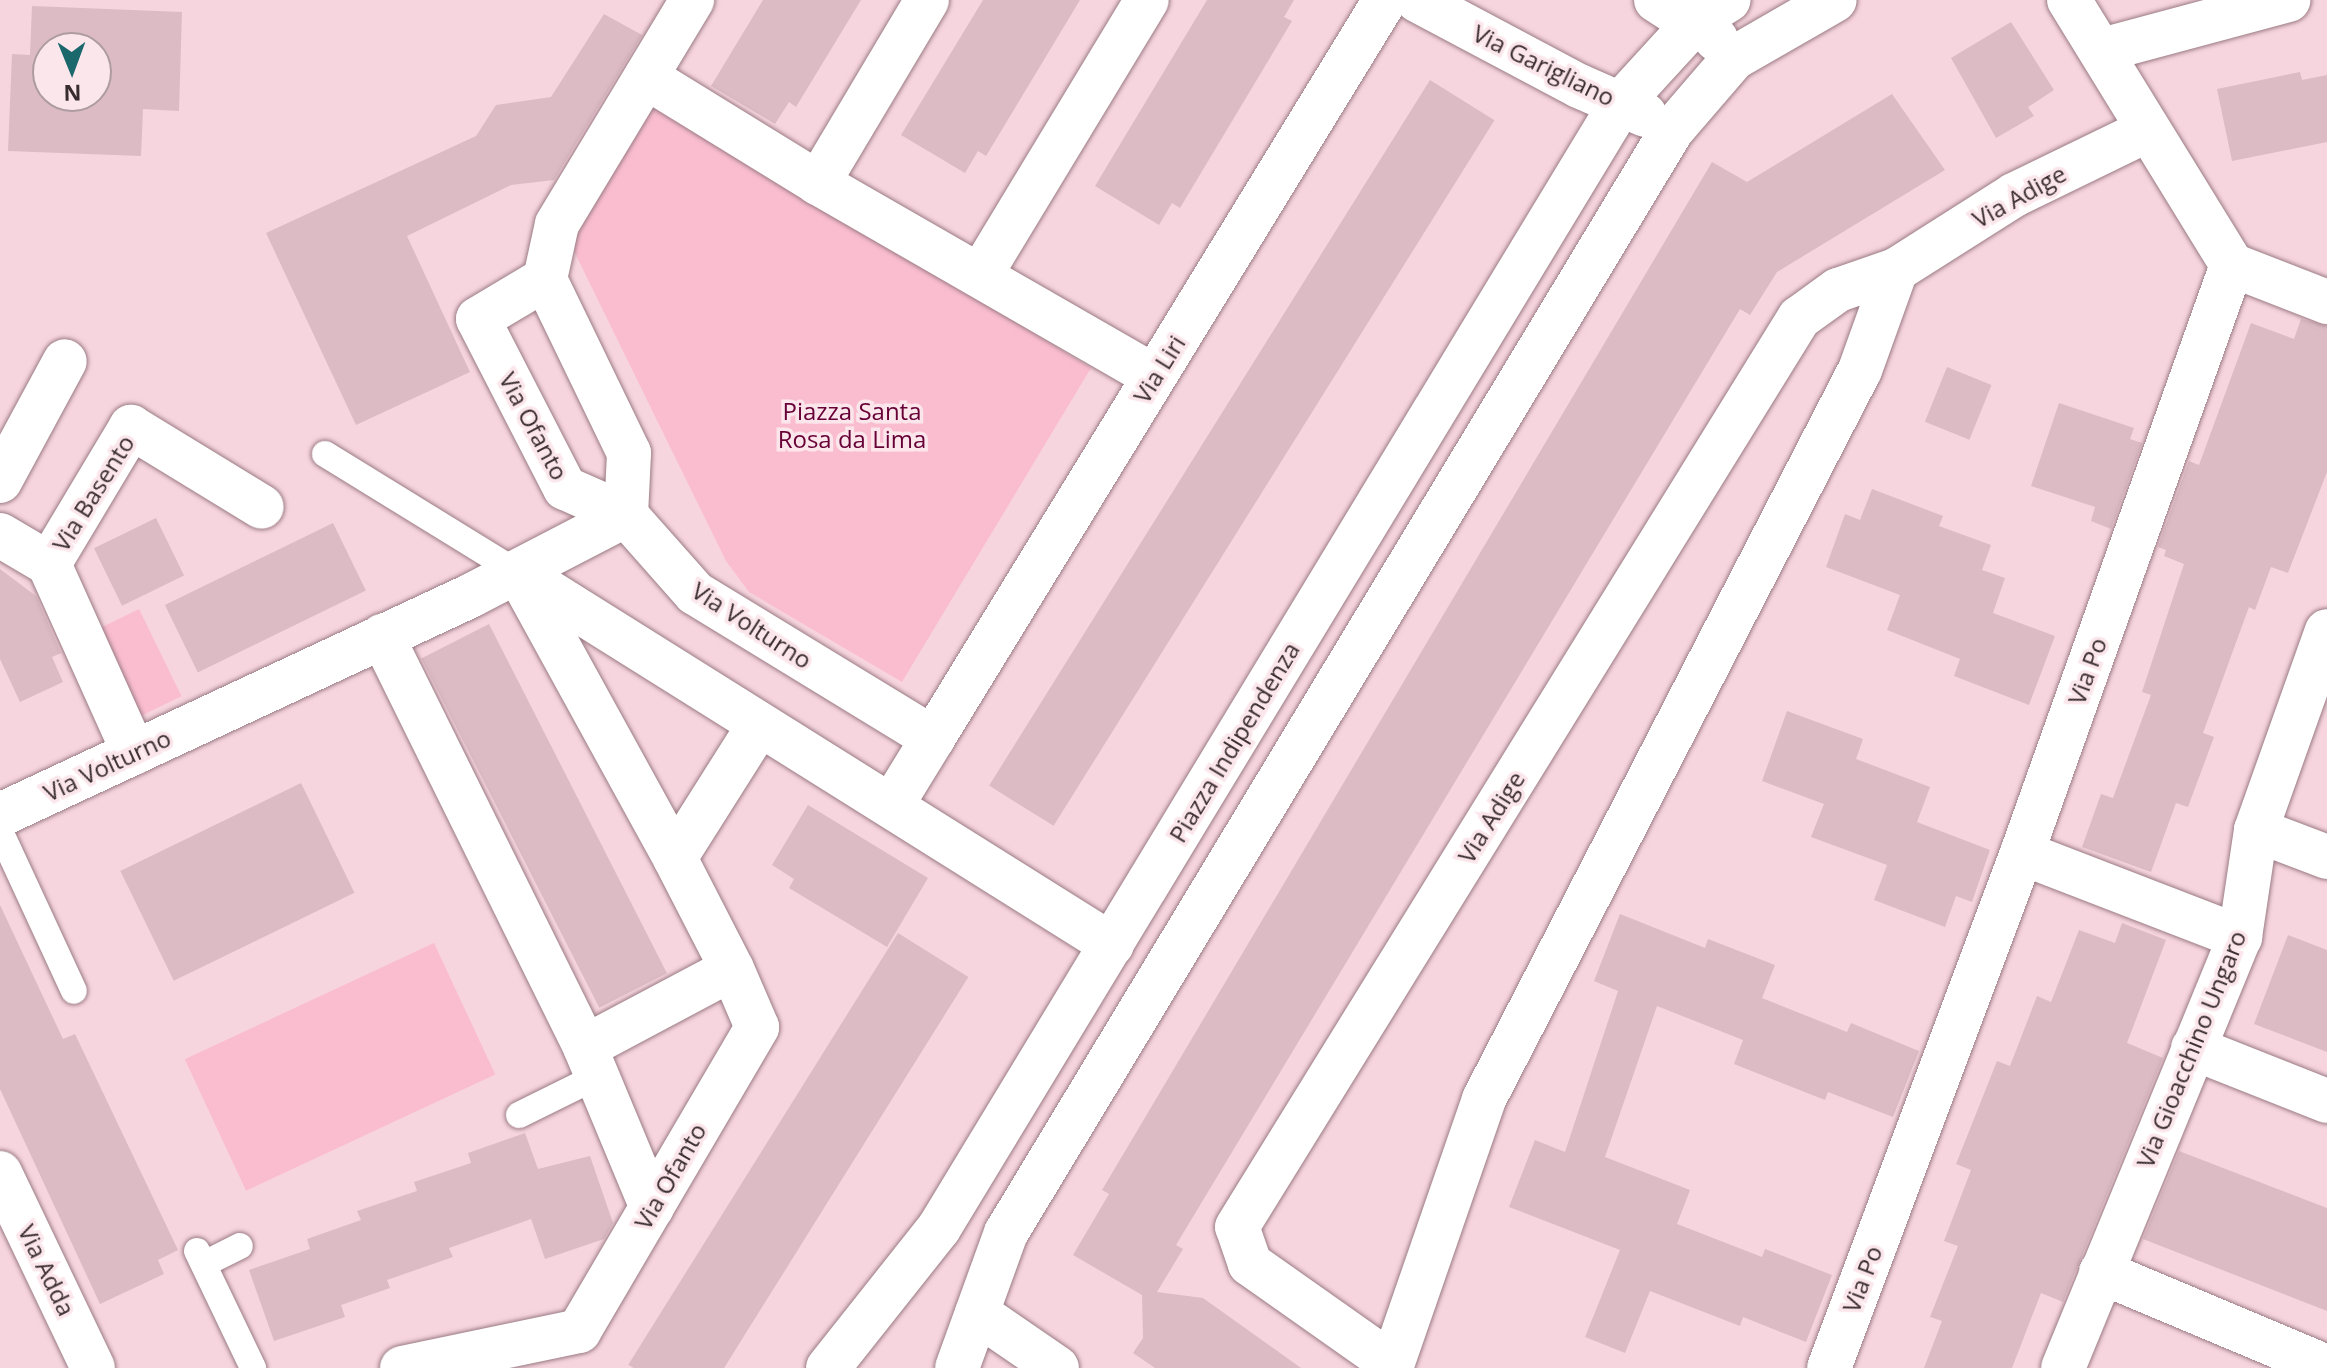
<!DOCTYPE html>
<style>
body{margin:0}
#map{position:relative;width:2327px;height:1368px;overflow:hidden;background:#f7d5df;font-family:"Open Sans",sans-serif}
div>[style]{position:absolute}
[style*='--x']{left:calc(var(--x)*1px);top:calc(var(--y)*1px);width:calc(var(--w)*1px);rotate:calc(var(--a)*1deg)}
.green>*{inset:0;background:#fabdd0;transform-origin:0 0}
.building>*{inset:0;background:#dcbbc5;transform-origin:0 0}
.roads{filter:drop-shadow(0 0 2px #9a7b84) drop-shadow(0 0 2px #9a7b84)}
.service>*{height:26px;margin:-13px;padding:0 13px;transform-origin:13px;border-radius:13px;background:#fff}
.minor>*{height:44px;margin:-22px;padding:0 22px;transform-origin:22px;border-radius:22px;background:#fff}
span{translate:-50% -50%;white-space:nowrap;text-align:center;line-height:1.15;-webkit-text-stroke:7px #fbe6ec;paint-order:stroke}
.street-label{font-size:24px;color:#392c30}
.park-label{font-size:24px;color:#670036}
.north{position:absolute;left:32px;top:32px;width:80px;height:80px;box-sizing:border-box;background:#fbe6ec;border:2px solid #ad9ca1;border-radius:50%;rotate:179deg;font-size:22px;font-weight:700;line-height:32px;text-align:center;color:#392c30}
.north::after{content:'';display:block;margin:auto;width:28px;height:36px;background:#1b686c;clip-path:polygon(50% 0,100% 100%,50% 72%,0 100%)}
</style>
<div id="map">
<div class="green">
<div style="clip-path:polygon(653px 102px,1091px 368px,902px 682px,749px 592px,726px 561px,569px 241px)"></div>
<div style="left:139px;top:609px;width:97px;height:46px;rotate:64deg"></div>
<div style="left:434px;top:943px;width:145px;height:275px;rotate:65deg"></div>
</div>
<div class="building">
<div style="clip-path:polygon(763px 0,861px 0,796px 107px,789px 102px,775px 124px,711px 86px)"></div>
<div style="clip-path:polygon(983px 0,1080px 0,986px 156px,978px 151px,965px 173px,901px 135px)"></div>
<div style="clip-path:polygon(1207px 0,1294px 0,1284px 17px,1292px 21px,1180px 208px,1172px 203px,1159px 225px,1095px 186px)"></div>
<div style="clip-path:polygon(evenodd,32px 6px,182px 12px,179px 111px,143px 109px,141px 156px,8px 151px,12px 54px,30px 55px,32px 6px,48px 48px,96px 48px,96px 96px,48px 96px,48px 48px)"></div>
<div style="clip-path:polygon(604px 14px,642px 35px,554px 180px,511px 185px,407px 236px,470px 372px,356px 425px,266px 233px,476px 136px,496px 105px,551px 97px)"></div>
<div style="clip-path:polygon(2011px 22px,2054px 90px,2028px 107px,2034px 116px,1996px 138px,1951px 58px)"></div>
<div style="clip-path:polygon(2300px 72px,2302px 80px,2327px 75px,2327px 142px,2232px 161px,2217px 89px)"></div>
<div style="left:1430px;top:80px;width:76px;height:832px;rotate:32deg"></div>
<div style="clip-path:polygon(1892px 94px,1945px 170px,1777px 272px,1750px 315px,1740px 309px,1176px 1245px,1183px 1249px,1157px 1292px,1203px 1298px,1301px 1368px,1155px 1368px,1133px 1353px,1143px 1338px,1142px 1295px,1073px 1255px,1109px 1194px,1102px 1190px,1712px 162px,1747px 182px)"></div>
<div style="clip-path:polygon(2301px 319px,2327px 326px,2327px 472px,2288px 573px,2271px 567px,2255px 610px,2249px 607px,2203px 733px,2214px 737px,2188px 807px,2176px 803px,2151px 872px,2082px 847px,2101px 794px,2113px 798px,2151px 695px,2142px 692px,2184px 564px,2164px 556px,2166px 550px,2158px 547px,2189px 461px,2199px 465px,2251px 323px,2294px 339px)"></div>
<div style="left:1947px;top:367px;width:48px;height:59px;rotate:22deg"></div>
<div style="clip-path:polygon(2059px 403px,2134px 428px,2130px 439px,2142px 443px,2111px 529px,2091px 521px,2095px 507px,2031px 486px)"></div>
<div style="clip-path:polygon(1872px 489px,1943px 516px,1939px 526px,1991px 545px,1982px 570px,2005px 578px,1993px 613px,2055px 636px,2029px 705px,1954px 676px,1960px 659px,1887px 630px,1900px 595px,1826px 567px,1845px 514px,1860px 520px)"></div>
<div style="left:156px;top:518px;width:64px;height:69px;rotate:64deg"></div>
<div style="left:333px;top:523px;width:75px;height:187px;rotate:64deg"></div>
<div style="clip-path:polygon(0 569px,36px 596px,61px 653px,52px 657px,63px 682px,20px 702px,0 659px)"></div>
<div style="left:489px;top:624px;width:392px;height:76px;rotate:63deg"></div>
<div style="clip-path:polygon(1787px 711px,1863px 739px,1856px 759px,1930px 787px,1917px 822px,1990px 850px,1972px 902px,1956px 896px,1945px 927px,1874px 900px,1887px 865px,1811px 837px,1824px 804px,1762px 781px)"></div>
<div style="left:301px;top:783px;width:122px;height:201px;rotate:64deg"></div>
<div style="clip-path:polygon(808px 805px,928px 878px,887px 947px,789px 888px,794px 879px,772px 865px)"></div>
<div style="clip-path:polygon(0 905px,63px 1039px,75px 1034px,178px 1250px,158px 1260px,164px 1274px,100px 1304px,0 1089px)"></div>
<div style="clip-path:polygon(1620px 914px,1705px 948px,1708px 939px,1775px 965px,1762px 998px,1847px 1032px,1851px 1023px,1919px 1051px,1893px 1117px,1828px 1092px,1825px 1100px,1734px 1064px,1743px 1040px,1657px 1006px,1605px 1157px,1690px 1190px,1677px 1224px,1762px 1257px,1765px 1249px,1832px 1275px,1806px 1342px,1743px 1317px,1740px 1326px,1650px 1291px,1625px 1353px,1585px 1337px,1620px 1250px,1509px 1207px,1535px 1140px,1565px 1152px,1618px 991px,1594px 981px)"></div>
<div style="clip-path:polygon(2122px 923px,2166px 940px,2127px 1043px,2163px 1058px,2063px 1302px,2041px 1293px,2012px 1368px,1924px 1368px,1942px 1321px,1930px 1317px,1958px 1246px,1944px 1241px,1971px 1170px,1956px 1164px,1997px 1061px,2010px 1066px,2037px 996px,2051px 1002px,2079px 930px,2115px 943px)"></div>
<div style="left:898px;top:933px;width:83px;height:509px;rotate:32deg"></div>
<div style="clip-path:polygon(2288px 935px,2327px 950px,2327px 1052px,2254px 1024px)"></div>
<div style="clip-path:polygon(525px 1133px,538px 1169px,590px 1156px,613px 1223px,604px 1239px,545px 1259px,531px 1219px,449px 1248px,453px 1257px,387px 1280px,390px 1288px,341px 1305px,345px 1317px,274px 1341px,249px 1270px,310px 1249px,307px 1239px,361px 1220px,357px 1211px,417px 1191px,414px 1182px,471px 1163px,468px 1153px)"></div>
<div style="clip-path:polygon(2179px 1151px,2327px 1208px,2327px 1311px,2143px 1239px)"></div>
</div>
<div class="roads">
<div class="service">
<div style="--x:325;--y:454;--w:225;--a:31.6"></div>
<div style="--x:0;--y:831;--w:176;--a:65.2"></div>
<div style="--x:519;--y:1115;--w:88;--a:-26.3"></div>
<div style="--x:197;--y:1251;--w:130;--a:64.4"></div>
<div style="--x:204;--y:1264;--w:40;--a:-26.6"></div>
</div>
<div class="minor">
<div style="--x:1417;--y:0;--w:183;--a:28"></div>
<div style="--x:1579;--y:86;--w:72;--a:23.7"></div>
<div style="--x:1656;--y:0;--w:24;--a:33"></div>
<div style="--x:1676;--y:13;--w:23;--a:15"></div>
<div style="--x:1698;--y:19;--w:27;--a:48"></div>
<div style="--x:2069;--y:0;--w:311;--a:58.4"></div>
<div style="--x:2102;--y:50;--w:193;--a:-15"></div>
<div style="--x:646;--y:77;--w:202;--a:31.6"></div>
<div style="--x:818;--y:183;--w:387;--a:29.9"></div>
<div style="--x:818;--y:183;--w:213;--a:-59.2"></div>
<div style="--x:2232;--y:265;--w:102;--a:21.3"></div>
<div style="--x:981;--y:274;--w:320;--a:-58.8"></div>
<div style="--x:545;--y:279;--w:78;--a:149.2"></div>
<div style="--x:478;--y:319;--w:190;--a:62.8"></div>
<div style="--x:565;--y:488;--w:67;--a:23.9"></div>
<div style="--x:626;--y:515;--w:62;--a:-87.2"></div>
<div style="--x:629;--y:453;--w:193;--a:-115.8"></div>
<div style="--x:545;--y:279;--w:56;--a:-77.7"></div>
<div style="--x:557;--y:224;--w:262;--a:-58.9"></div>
<div style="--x:0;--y:481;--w:136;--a:-61.6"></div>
<div style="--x:0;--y:535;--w:57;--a:30.6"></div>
<div style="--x:49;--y:564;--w:207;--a:65.8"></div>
<div style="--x:49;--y:564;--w:160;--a:-59.1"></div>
<div style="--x:131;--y:427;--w:153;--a:31.4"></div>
<div style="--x:517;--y:572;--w:702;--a:32.08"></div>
<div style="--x:521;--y:578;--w:320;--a:61.2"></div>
<div style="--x:382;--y:636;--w:458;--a:63.7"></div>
<div style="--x:585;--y:1047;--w:174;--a:67.4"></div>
<div style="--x:933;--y:738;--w:865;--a:-58.51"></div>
<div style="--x:0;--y:815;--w:519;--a:-24.98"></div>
<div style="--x:470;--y:596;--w:176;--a:-27.4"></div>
<div style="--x:626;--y:515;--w:104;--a:48.5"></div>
<div style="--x:695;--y:593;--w:279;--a:31.4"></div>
<div style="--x:933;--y:738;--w:79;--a:121.5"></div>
<div style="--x:2256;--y:830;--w:76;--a:20.8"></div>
<div style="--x:2022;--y:853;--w:234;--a:21.1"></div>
<div style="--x:585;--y:1047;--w:166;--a:-28"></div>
<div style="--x:2193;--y:1048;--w:144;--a:21.6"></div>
<div style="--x:0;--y:1173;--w:216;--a:64.5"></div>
<div style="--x:2101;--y:1272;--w:245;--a:22.8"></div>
<div style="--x:977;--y:1313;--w:97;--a:34.5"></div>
<div style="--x:1392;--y:1364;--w:174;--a:-144.8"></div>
<div style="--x:1250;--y:1264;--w:39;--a:-109"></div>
<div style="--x:1237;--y:1227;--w:1069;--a:-58.27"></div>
<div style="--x:1799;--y:318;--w:48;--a:-35.7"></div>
<div style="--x:1838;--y:290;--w:61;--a:-19"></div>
<div style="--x:402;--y:1368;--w:181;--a:-11.8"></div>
<div style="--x:579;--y:1331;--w:352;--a:-59.6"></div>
<div style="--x:757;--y:1027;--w:63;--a:-113.3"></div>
<div style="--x:732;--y:969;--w:125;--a:-117.2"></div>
<div style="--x:675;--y:858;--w:157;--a:-57.7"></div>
<div style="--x:828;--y:1368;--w:179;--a:-51.6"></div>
<div style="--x:939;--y:1228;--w:1316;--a:-58.77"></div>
<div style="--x:1621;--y:103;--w:114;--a:-47.5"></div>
<div style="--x:1698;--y:19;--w:36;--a:-32"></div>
<div style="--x:957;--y:1368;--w:144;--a:-70.1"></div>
<div style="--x:1006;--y:1233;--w:1288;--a:-58.88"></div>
<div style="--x:1672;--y:130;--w:95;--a:-49.3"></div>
<div style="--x:1734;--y:58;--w:116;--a:-29.9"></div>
<div style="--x:1391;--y:1368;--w:285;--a:-70.9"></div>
<div style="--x:1484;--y:1099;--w:820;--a:-62.72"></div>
<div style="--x:1860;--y:370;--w:106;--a:-70.2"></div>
<div style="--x:1896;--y:270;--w:140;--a:-32.4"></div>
<div style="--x:2014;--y:195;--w:149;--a:-25.9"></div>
<div style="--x:1829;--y:1368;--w:550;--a:-69.46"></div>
<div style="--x:2022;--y:853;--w:624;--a:-70.35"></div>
<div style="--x:2063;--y:1368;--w:466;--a:-67.7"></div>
<div style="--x:2240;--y:937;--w:108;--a:-81.5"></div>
<div style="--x:2256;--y:830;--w:211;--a:-70.4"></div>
</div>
</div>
<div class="street-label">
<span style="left:1544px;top:65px;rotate:26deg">Via Garigliano</span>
<span style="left:2019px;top:196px;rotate:-29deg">Via Adige</span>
<span style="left:1159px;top:369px;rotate:-58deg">Via Liri</span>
<span style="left:534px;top:426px;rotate:62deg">Via Ofanto</span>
<span style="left:93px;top:493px;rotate:-58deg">Via Basento</span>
<span style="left:752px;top:625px;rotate:33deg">Via Volturno</span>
<span style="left:2087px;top:671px;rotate:-70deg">Via Po</span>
<span style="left:1234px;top:742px;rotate:-59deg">Piazza Indipendenza</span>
<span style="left:107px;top:765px;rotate:-25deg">Via Volturno</span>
<span style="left:1491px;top:817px;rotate:-58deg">Via Adige</span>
<span style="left:2191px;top:1049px;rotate:-68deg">Via Gioacchino Ungaro</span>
<span style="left:670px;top:1176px;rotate:-60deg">Via Ofanto</span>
<span style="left:47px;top:1270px;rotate:64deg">Via Adda</span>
<span style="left:1862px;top:1279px;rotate:-69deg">Via Po</span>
</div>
<div class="park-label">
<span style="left:852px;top:425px">Piazza Santa<br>Rosa da Lima</span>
</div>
<div class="north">N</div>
</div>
